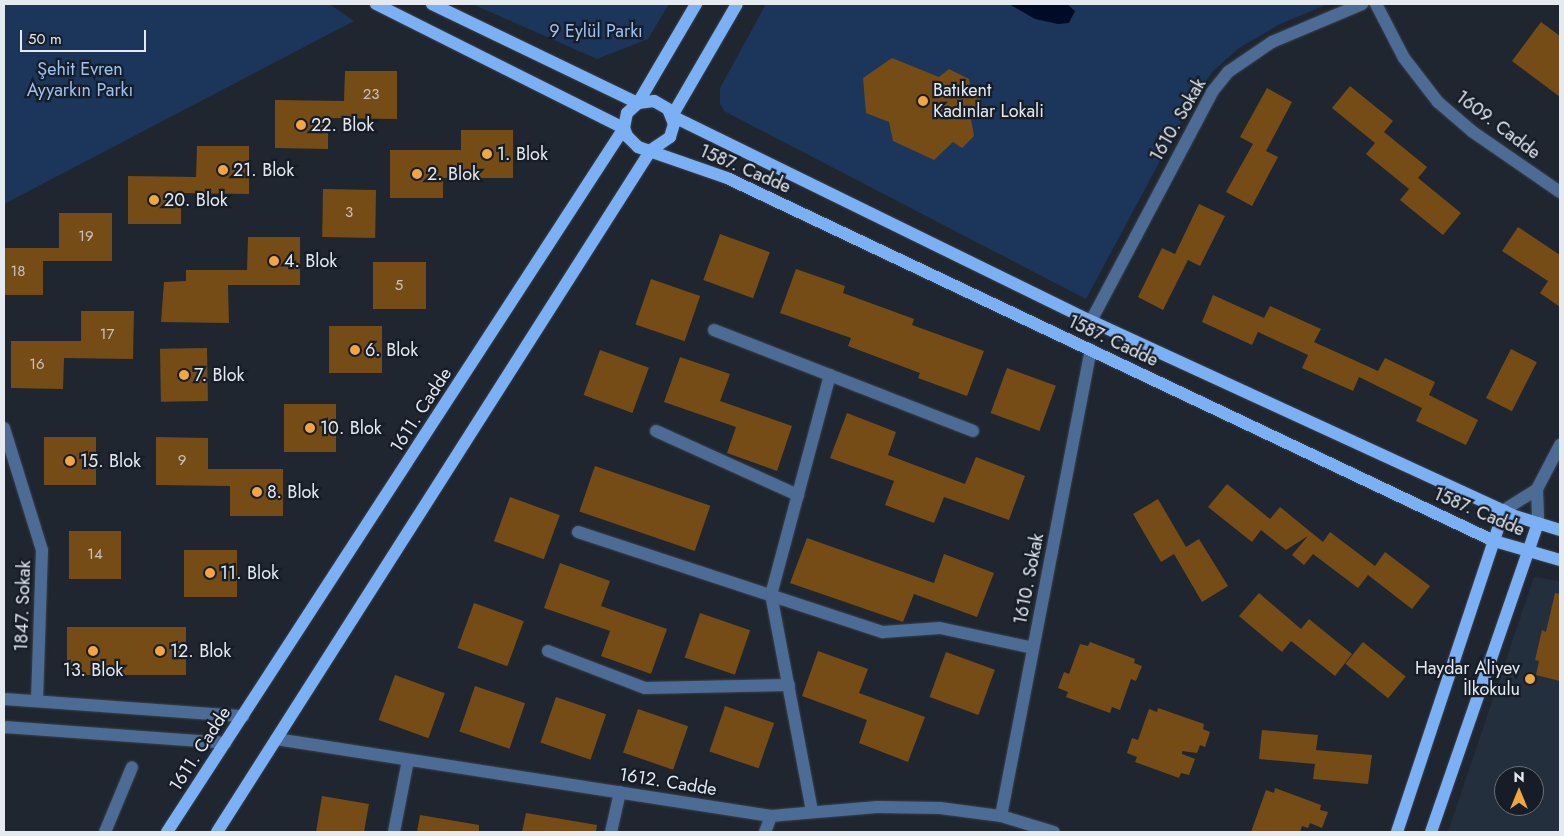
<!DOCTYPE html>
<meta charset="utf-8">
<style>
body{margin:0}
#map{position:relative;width:1564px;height:836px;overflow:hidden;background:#1f2630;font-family:Jost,sans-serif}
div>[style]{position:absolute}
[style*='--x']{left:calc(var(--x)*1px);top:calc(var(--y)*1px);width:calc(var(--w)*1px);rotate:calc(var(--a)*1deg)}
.built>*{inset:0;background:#242f3e}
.green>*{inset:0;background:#1b365a}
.water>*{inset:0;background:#000b28}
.building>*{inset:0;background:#754c16;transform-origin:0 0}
.roads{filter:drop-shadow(0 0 1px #3b414b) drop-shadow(0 0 1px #3b414b)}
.minor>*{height:12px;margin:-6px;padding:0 6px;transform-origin:6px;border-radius:6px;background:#4c6b95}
.major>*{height:12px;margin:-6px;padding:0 6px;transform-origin:6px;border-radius:6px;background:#7cb0f5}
.dots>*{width:14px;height:14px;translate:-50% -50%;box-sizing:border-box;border:2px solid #161d26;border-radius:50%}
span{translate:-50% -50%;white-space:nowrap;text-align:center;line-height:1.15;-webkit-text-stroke:4.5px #161d26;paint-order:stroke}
.number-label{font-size:15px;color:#c9c2ba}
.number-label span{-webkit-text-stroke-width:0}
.park-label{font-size:18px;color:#9cc2f5}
.poi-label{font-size:18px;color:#e5eaf1}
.left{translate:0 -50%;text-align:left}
.right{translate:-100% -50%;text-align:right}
.street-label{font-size:18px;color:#e5eaf1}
.frame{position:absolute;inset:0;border:5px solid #e5eaf1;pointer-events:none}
.north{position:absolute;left:1494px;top:766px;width:50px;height:50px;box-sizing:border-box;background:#161d26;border:1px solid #696f77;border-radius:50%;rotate:0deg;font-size:14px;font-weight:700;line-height:20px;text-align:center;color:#e5eaf1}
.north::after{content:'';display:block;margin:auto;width:18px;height:22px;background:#f2a541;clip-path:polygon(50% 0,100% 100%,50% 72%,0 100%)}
.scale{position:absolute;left:20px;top:30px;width:126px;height:22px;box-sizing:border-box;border:2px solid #e5eaf1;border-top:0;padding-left:6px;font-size:15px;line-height:18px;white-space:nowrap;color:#e5eaf1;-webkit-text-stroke:4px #161d26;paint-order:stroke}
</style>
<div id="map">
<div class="built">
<div style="clip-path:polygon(evenodd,1534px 577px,1560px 581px,1560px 832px,1448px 832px,1534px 577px,1504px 776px,1534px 776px,1534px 806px,1504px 806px,1504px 776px)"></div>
</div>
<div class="green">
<div style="clip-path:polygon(4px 4px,329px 4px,354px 21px,4px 204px)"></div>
<div style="clip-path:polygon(472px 4px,669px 4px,648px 39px,597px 59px)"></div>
<div style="clip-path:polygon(766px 4px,1328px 4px,1280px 24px,1239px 48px,1212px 72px,1191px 103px,1086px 299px,724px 111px,720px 104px,720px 88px)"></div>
</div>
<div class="water">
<div style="clip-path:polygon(1009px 4px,1067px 4px,1075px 11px,1069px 23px,1058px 24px,1035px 19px)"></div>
</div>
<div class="building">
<div style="clip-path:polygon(1541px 22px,1560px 36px,1560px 97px,1512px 61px)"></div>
<div style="clip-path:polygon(892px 58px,939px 77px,949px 69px,969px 79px,971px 90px,980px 93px,981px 110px,971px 119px,974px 136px,962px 148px,953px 142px,934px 160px,893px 141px,889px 122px,866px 113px,863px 78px)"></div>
<div style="clip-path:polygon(345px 71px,397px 71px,397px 119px,328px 118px,328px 149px,275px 148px,275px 100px,344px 101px)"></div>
<div style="clip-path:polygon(1350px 86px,1393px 121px,1384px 132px,1427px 167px,1418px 178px,1461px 213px,1443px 235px,1400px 200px,1409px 189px,1366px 154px,1375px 143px,1332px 108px)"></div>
<div style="clip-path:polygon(1267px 88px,1292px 102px,1266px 151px,1278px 157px,1252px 206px,1226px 192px,1253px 144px,1240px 137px)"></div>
<div style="clip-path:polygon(461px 130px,513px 130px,513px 178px,443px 178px,443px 198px,390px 198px,390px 150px,461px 150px)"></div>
<div style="clip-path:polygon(197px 146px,249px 146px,249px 194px,181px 193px,181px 224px,128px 224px,128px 176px,196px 177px)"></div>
<div style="left:323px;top:189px;width:53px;height:48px;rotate:1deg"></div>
<div style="clip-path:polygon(1199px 204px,1225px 216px,1200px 266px,1188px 260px,1163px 310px,1138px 297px,1162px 248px,1175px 254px)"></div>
<div style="clip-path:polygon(59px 213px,112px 213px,112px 261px,43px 261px,43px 295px,4px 295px,4px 248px,59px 248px)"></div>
<div style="clip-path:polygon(1518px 227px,1560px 255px,1560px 307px,1540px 293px,1548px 281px,1502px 251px)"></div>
<div style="left:720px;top:234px;width:53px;height:49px;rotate:20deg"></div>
<div style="clip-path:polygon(248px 237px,300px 237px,300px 285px,228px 285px,229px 323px,161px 322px,164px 282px,186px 281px,186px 270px,247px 270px)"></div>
<div style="left:373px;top:262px;width:53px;height:47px"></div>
<div style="clip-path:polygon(796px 269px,845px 286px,843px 293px,914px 319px,912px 325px,984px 351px,967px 396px,918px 378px,920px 373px,848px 346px,851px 338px,780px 313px)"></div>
<div style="left:651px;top:279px;width:52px;height:48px;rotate:19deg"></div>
<div style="clip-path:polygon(1213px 295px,1264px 318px,1270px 306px,1321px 329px,1314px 342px,1378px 371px,1385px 358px,1435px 382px,1429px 395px,1478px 420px,1466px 445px,1416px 421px,1422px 408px,1359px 377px,1353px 391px,1302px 368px,1308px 355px,1258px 332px,1252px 345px,1202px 322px)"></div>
<div style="clip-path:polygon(81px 311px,134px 311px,133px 359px,64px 358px,63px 389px,11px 388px,11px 341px,81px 341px)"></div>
<div style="left:329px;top:326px;width:53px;height:47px"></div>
<div style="left:207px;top:348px;width:53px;height:47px;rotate:89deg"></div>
<div style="left:1511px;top:349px;width:29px;height:55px;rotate:27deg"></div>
<div style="left:600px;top:350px;width:52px;height:48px;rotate:20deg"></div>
<div style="clip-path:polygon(680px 357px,730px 374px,720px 401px,792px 426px,777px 471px,727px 453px,736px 427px,664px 402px)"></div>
<div style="left:1007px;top:368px;width:52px;height:48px;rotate:20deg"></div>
<div style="left:284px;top:404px;width:52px;height:48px"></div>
<div style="clip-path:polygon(847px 413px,896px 432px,888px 455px,965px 484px,976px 457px,1025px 476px,1009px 520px,944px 497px,934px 523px,885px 505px,894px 481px,830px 458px)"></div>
<div style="left:44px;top:437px;width:52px;height:48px"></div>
<div style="clip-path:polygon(156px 437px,208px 438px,208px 469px,283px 469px,283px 516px,230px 516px,230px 486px,156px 485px)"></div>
<div style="left:595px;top:466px;width:122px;height:48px;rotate:19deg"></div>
<div style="clip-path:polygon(1227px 484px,1270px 519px,1280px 507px,1323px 542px,1330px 532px,1375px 566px,1385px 552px,1430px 586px,1412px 609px,1368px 575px,1358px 588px,1313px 554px,1304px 565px,1292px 555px,1308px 536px,1286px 550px,1261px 530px,1252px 542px,1208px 507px)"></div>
<div style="left:510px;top:497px;width:53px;height:47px;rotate:20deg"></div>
<div style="clip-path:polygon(1158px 499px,1186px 547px,1199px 539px,1228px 586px,1202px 602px,1174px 554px,1161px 562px,1133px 514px)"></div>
<div style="left:69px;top:531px;width:52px;height:48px"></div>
<div style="clip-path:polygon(807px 538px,934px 583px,944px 554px,994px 573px,977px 617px,914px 594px,903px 622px,790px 583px)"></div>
<div style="left:184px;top:550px;width:53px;height:47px"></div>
<div style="clip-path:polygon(560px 563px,610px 581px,601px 606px,667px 629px,651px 674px,601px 656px,610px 631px,544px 608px)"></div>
<div style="clip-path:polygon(1259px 593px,1301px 629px,1309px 619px,1352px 654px,1335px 676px,1291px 641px,1282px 652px,1239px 616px)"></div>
<div style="clip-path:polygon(1555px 593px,1560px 594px,1560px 681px,1536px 675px,1539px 661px,1535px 660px,1542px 630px,1546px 632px)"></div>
<div style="left:474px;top:603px;width:53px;height:48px;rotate:20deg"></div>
<div style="left:700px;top:613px;width:53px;height:47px;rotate:19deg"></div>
<div style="left:67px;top:627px;width:119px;height:48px"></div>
<div style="clip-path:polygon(1090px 642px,1135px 659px,1134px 663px,1142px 666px,1136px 681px,1131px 679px,1120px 710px,1112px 707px,1110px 713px,1066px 697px,1068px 692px,1058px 688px,1064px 672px,1069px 674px,1080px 644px,1088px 646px)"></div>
<div style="left:1363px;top:642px;width:55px;height:28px;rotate:39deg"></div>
<div style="clip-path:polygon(818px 651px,868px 669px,859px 693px,925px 717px,908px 762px,859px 743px,867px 720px,802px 696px)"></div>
<div style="left:946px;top:652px;width:52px;height:48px;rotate:20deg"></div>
<div style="left:395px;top:675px;width:53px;height:48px;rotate:20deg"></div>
<div style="left:475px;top:686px;width:53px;height:48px;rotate:19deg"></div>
<div style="left:556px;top:697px;width:53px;height:48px;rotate:19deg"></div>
<div style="left:725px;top:706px;width:52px;height:48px;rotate:19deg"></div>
<div style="clip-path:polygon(1158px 708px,1204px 724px,1203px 729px,1210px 732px,1205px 747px,1200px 745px,1197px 753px,1182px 751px,1182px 754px,1195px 759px,1189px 775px,1181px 773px,1179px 778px,1135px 762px,1137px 757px,1127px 753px,1132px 738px,1138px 740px,1149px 709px,1157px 712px)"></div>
<div style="left:638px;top:709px;width:53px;height:46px;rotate:19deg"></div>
<div style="clip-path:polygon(1262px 730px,1318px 735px,1316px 750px,1372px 755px,1368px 784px,1313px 779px,1315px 764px,1259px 759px)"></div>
<div style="clip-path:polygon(1275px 788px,1321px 805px,1320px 810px,1328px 812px,1322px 828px,1310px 823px,1308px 828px,1302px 826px,1300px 832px,1251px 832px,1266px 790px,1274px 793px)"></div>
<div style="clip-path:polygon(322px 796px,369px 804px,364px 832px,316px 832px)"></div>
<div style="clip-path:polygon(526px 813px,597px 825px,596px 832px,522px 832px)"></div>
<div style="clip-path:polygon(420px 815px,479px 825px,479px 832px,417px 832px)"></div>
</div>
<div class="roads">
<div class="minor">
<div style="--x:1376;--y:4;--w:61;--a:62.6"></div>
<div style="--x:1404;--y:58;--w:56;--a:52.3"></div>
<div style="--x:1438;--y:102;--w:46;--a:40.6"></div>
<div style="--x:1473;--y:132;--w:106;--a:34.6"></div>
<div style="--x:1091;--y:321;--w:259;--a:-62.1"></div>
<div style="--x:1212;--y:92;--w:26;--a:-51"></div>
<div style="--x:1228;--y:72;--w:53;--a:-34.3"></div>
<div style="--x:1272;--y:42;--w:98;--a:-22.9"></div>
<div style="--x:714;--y:330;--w:278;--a:21.3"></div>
<div style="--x:4;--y:428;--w:128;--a:72.7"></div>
<div style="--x:42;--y:550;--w:151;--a:91.9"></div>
<div style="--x:656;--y:431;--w:156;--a:24.3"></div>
<div style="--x:1537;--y:489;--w:50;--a:-62.4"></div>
<div style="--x:1504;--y:510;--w:39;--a:-32"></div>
<div style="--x:1537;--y:489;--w:34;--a:88"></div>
<div style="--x:578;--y:532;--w:321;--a:18.2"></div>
<div style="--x:883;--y:632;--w:57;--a:-4"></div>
<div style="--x:940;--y:628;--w:95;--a:12.1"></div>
<div style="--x:548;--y:651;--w:104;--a:20.9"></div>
<div style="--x:645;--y:688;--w:144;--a:-1.2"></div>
<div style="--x:4;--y:699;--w:240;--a:4.1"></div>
<div style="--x:4;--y:727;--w:222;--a:4.1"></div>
<div style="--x:276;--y:739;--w:501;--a:8.84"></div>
<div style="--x:771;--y:816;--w:107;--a:-4.8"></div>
<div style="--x:878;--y:807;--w:62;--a:0.9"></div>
<div style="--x:940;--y:808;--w:62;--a:7.5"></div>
<div style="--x:1001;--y:816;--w:55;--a:16.8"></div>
<div style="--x:812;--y:811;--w:220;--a:-100.7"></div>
<div style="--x:771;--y:595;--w:228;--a:-75"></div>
<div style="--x:1001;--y:816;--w:475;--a:-79.1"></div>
<div style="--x:105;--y:832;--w:70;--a:-67.4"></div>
<div style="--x:394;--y:832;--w:73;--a:-79"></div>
<div style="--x:611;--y:832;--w:41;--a:-77.3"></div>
<div style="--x:765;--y:832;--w:17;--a:-69"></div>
</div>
<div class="major">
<div style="--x:376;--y:4;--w:277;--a:26.6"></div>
<div style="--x:432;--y:4;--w:229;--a:25.7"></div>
<div style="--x:672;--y:116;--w:466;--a:26.1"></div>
<div style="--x:1091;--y:321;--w:470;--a:24.7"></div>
<div style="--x:1518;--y:517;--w:44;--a:17.2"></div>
<div style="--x:672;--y:116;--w:129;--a:-59.9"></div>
<div style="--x:624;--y:128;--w:9;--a:69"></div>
<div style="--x:627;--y:136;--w:16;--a:45"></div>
<div style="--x:638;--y:147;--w:94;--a:19.2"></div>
<div style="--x:727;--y:178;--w:849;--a:25.33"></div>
<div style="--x:1494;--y:541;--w:69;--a:16.1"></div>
<div style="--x:167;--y:832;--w:839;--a:-57.01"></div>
<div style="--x:624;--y:128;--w:15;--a:-79"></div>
<div style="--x:627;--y:113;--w:15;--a:-42"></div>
<div style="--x:638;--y:103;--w:115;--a:-59.6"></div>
<div style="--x:217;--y:832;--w:808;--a:-57.53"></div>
<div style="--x:651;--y:150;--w:23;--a:-34"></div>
<div style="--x:670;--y:137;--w:14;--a:-73"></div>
<div style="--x:674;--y:124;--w:16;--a:-112"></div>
<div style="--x:668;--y:109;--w:16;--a:-150"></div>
<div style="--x:654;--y:101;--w:16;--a:173"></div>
<div style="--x:1397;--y:832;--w:339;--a:-71.6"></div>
<div style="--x:1431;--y:832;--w:327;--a:-70.9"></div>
</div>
</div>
<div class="dots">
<div style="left:923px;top:101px;background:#f2a541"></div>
<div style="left:301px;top:125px;background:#f2a541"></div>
<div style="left:487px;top:154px;background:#f2a541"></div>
<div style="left:223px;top:170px;background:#f2a541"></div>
<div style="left:417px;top:174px;background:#f2a541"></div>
<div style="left:154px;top:200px;background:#f2a541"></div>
<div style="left:274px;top:261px;background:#f2a541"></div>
<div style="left:355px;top:350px;background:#f2a541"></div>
<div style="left:184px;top:375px;background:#f2a541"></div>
<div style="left:310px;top:428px;background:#f2a541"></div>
<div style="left:70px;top:461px;background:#f2a541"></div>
<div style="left:257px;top:492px;background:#f2a541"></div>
<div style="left:210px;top:573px;background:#f2a541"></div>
<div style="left:93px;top:651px;background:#f2a541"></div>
<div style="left:160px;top:651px;background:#f2a541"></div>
<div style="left:1530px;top:679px;background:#f2a541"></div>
</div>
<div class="number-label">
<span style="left:371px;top:95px">23</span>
<span style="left:349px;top:213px">3</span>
<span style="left:86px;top:237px">19</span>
<span style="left:18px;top:272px">18</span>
<span style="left:399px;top:286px">5</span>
<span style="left:107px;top:335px">17</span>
<span style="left:37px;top:365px">16</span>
<span style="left:182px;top:461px">9</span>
<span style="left:95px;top:555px">14</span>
</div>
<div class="park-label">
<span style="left:596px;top:31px">9 Eylül Parkı</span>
<span style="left:80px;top:80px">Şehit Evren<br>Ayyarkın Parkı</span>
</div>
<div class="poi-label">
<span class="left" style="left:933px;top:101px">Batıkent<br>Kadınlar Lokali</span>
<span class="left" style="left:311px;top:125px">22. Blok</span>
<span class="left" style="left:497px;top:154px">1. Blok</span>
<span class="left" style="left:233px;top:170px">21. Blok</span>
<span class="left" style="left:427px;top:174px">2. Blok</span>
<span class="left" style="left:164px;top:200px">20. Blok</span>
<span class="left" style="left:284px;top:261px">4. Blok</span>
<span class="left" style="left:365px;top:350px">6. Blok</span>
<span class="left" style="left:194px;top:375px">7. Blok</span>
<span class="left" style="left:320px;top:428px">10. Blok</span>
<span class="left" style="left:80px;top:461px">15. Blok</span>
<span class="left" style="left:267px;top:492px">8. Blok</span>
<span class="left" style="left:220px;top:573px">11. Blok</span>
<span class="left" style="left:170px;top:651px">12. Blok</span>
<span class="right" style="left:1520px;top:679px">Haydar Aliyev<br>İlkokulu</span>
<span style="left:93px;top:670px">13. Blok</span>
</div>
<div class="street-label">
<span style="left:1178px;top:120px;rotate:-60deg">1610. Sokak</span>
<span style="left:1498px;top:125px;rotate:37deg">1609. Cadde</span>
<span style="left:745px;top:169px;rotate:23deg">1587. Cadde</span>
<span style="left:1113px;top:341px;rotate:25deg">1587. Cadde</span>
<span style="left:421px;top:410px;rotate:-57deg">1611. Cadde</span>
<span style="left:1479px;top:512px;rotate:23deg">1587. Cadde</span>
<span style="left:1029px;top:579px;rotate:-79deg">1610. Sokak</span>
<span style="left:23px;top:606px;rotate:-88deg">1847. Sokak</span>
<span style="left:200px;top:749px;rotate:-57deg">1611. Cadde</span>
<span style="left:668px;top:782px;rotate:9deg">1612. Cadde</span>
</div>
<div class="frame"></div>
<div class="north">N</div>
<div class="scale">50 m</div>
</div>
